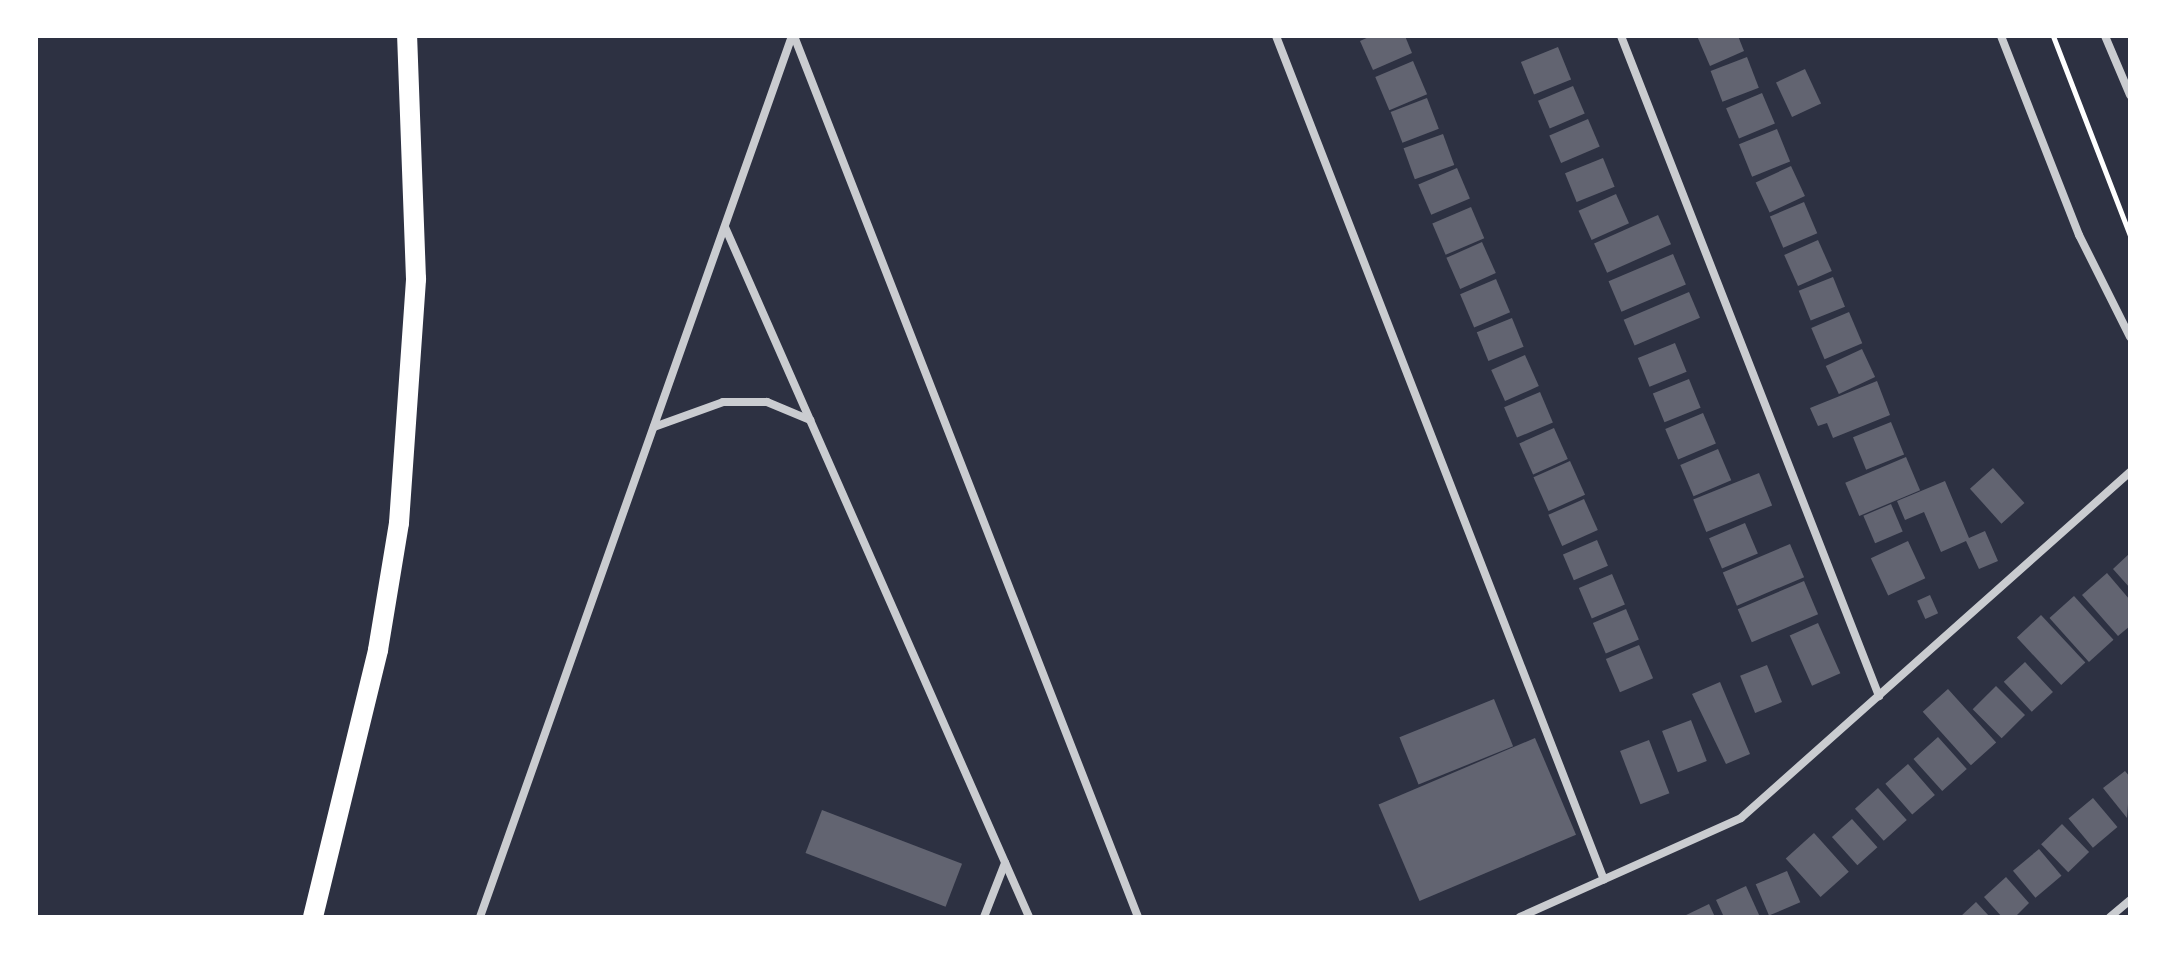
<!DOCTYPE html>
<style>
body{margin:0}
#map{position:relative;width:2166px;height:953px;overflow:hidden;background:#2d3142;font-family:"Crimson Pro",serif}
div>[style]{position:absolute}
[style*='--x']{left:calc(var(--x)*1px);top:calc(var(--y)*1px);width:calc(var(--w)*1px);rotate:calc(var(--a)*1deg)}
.building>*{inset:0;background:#626471;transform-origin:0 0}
.path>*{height:5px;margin:-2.5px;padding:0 2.5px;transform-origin:2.5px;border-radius:2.5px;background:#fff}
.minor>*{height:8px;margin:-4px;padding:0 4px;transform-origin:4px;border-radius:4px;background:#caccd0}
.primary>*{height:20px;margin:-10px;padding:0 10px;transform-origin:10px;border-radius:10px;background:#fff}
span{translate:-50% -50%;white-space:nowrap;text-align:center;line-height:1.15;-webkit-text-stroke:6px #fff;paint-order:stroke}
.frame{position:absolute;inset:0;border:38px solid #fff;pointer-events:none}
</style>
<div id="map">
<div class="building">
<div style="clip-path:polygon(1371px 36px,1405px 36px,1412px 53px,1373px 70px,1360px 41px)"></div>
<div style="clip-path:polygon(1697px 36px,1738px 36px,1744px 51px,1710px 66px)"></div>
<div style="left:1558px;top:47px;width:35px;height:40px;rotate:68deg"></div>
<div style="left:1747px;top:57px;width:33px;height:39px;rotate:69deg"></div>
<div style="left:1413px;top:61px;width:36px;height:41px;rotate:67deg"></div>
<div style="left:1805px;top:69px;width:38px;height:32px;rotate:65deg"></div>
<div style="left:1573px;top:86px;width:30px;height:38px;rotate:67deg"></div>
<div style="left:1762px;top:93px;width:33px;height:39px;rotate:67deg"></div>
<div style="left:1427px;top:98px;width:33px;height:39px;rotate:69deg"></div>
<div style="left:1588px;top:119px;width:30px;height:42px;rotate:67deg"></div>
<div style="left:1777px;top:129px;width:35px;height:41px;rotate:68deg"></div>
<div style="left:1443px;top:134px;width:33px;height:42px;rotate:70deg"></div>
<div style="left:1603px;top:158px;width:31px;height:41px;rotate:68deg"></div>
<div style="left:1791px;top:166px;width:33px;height:39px;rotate:65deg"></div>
<div style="left:1457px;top:168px;width:33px;height:42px;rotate:67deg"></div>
<div style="left:1616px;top:194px;width:32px;height:41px;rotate:66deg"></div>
<div style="left:1804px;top:202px;width:34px;height:37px;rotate:67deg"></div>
<div style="left:1471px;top:207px;width:34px;height:42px;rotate:67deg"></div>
<div style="left:1658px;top:215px;width:32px;height:70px;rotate:66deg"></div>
<div style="left:1818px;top:240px;width:34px;height:37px;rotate:66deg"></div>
<div style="left:1482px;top:242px;width:34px;height:39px;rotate:66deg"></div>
<div style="left:1673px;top:254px;width:33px;height:70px;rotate:67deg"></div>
<div style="left:1833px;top:277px;width:32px;height:37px;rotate:68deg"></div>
<div style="left:1496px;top:279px;width:36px;height:39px;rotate:67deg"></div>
<div style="left:1689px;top:292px;width:28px;height:71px;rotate:67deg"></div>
<div style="left:1849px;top:312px;width:34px;height:41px;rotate:67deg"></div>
<div style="left:1512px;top:318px;width:31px;height:38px;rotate:68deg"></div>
<div style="left:1675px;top:343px;width:31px;height:40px;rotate:68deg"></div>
<div style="left:1862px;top:349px;width:31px;height:40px;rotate:65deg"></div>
<div style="left:1525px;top:355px;width:34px;height:37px;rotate:66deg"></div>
<div style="left:1689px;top:379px;width:31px;height:39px;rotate:68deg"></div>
<div style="clip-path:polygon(1877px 381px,1890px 415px,1833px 438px,1827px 423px,1818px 426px,1810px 408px)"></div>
<div style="left:1540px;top:392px;width:33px;height:39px;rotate:67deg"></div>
<div style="left:1703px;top:413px;width:33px;height:41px;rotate:67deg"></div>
<div style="left:1891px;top:422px;width:35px;height:41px;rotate:68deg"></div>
<div style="left:1554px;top:428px;width:34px;height:38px;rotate:66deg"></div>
<div style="left:1718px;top:449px;width:34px;height:41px;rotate:67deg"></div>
<div style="left:1906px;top:457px;width:36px;height:66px;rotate:67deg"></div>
<div style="left:1570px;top:461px;width:37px;height:40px;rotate:66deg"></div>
<div style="left:1993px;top:468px;width:47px;height:31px;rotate:48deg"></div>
<div style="left:1759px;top:473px;width:35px;height:71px;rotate:68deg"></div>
<div style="clip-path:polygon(1945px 481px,1969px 538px,1985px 531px,1998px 561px,1979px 569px,1966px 541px,1941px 552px,1924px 512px,1905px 520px,1897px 501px)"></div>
<div style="left:1584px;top:499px;width:34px;height:39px;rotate:66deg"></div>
<div style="left:1891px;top:504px;width:30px;height:30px;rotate:67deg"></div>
<div style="left:1745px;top:523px;width:33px;height:39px;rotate:67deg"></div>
<div style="left:1597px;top:540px;width:28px;height:37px;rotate:67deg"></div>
<div style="left:1908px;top:541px;width:41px;height:41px;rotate:65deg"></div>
<div style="left:1790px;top:544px;width:36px;height:73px;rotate:67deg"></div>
<div style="clip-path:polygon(2130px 553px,2130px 588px,2113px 569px)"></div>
<div style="clip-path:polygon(2107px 573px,2130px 600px,2130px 626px,2118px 636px,2082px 595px)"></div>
<div style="left:1612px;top:574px;width:33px;height:36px;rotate:67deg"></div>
<div style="left:1804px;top:581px;width:36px;height:72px;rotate:67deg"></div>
<div style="left:1930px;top:595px;width:20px;height:14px;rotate:66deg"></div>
<div style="left:2074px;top:596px;width:59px;height:33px;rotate:48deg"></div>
<div style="left:1626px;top:609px;width:33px;height:36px;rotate:67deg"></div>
<div style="left:2041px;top:615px;width:65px;height:33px;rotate:47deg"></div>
<div style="left:1818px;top:623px;width:55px;height:31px;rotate:66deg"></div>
<div style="left:1639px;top:645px;width:36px;height:36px;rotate:67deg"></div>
<div style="left:2025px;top:662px;width:41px;height:29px;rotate:47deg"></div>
<div style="left:1767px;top:665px;width:40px;height:29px;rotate:68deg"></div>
<div style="clip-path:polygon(1720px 682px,1750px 754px,1726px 764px,1692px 694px)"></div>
<div style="left:1996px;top:686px;width:41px;height:33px;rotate:45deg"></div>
<div style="left:1948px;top:689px;width:72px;height:34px;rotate:48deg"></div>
<div style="left:1494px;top:699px;width:51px;height:102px;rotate:68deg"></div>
<div style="left:1691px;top:720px;width:44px;height:31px;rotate:69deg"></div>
<div style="left:1938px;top:737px;width:43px;height:33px;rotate:48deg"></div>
<div style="left:1535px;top:738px;width:105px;height:170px;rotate:67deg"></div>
<div style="left:1649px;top:740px;width:57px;height:31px;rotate:69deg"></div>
<div style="left:1908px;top:764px;width:41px;height:30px;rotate:49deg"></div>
<div style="clip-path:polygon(2125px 771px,2130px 777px,2127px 818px,2103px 788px)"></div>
<div style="left:1878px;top:788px;width:43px;height:31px;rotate:48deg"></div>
<div style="left:2093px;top:798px;width:38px;height:32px;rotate:50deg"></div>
<div style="left:822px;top:810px;width:150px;height:46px;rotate:21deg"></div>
<div style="left:1852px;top:819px;width:38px;height:27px;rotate:48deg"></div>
<div style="left:2062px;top:824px;width:39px;height:29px;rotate:46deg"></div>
<div style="left:1814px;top:833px;width:52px;height:38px;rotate:48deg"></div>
<div style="left:2039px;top:849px;width:35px;height:34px;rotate:50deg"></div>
<div style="left:1787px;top:871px;width:34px;height:34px;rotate:67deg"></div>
<div style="clip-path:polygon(2006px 877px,2029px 903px,2015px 917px,2002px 917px,1984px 897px)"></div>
<div style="clip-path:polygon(1746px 886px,1760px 917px,1724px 917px,1716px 900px)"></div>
<div style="clip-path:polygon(1976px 902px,1990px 917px,1960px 917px)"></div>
<div style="clip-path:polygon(1709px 904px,1715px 917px,1682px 917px)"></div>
</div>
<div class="path">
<div style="--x:2053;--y:36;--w:214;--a:68.9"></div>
</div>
<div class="minor">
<div style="--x:794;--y:36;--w:946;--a:68.67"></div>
<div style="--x:1276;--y:36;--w:905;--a:68.76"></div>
<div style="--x:1621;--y:36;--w:709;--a:68.65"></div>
<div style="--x:2001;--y:36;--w:214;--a:68.6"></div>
<div style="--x:2079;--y:235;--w:114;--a:63.4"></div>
<div style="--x:2105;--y:36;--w:64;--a:67"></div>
<div style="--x:725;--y:227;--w:754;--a:66.22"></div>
<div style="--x:654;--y:427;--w:73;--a:-19.9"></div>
<div style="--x:723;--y:402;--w:44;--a:0"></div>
<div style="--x:767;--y:402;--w:47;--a:22.7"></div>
<div style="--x:480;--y:917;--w:935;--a:-70.5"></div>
<div style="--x:984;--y:917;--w:58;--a:-68.7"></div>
<div style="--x:1520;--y:917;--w:242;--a:-24.1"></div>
<div style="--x:1741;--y:818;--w:521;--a:-41.65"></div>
<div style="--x:2110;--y:917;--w:26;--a:-40"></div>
</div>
<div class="primary">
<div style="--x:313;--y:917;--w:275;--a:-76.3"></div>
<div style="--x:378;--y:650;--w:129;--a:-80.6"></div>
<div style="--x:399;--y:523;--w:245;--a:-86"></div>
<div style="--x:416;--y:279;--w:243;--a:-92.1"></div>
</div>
<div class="frame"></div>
</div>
